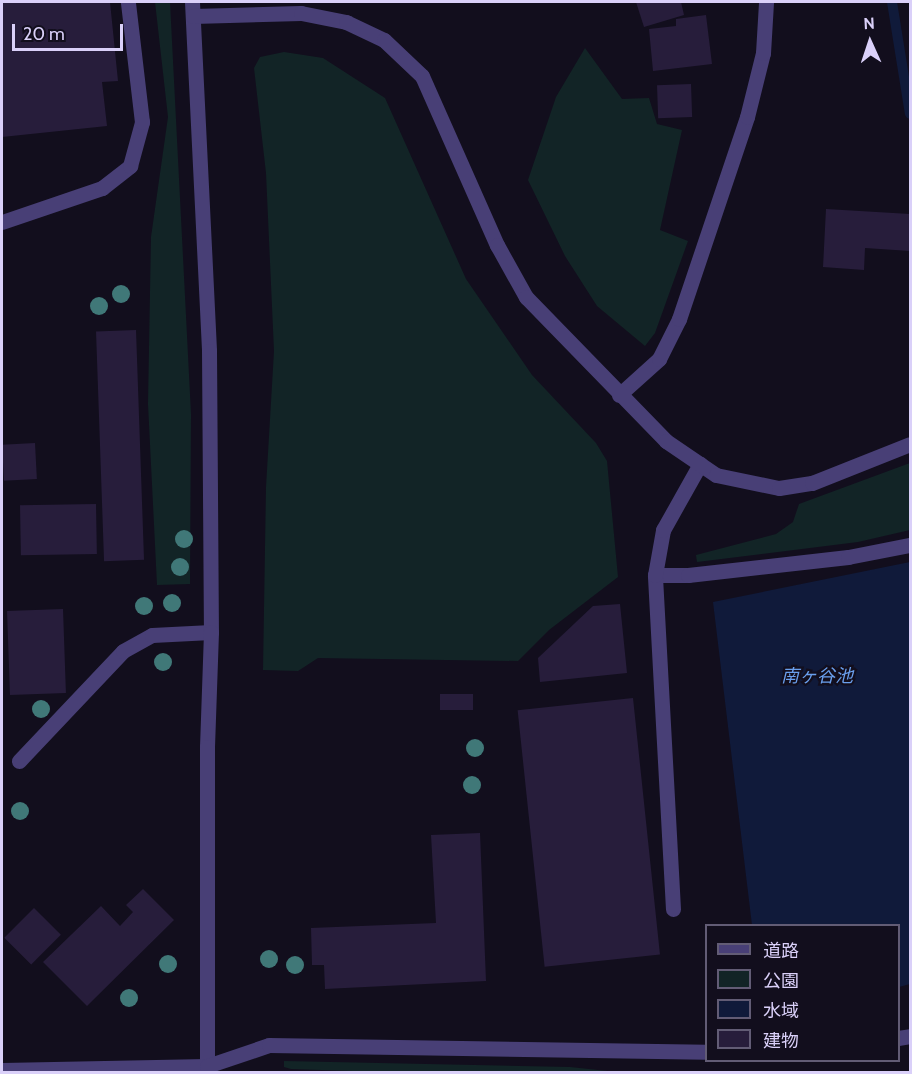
<!DOCTYPE html>
<meta charset="utf-8">
<style>
body{margin:0}
#map{position:relative;width:912px;height:1074px;overflow:hidden;background:#120e1d;font-family:Cabin,"Noto Sans JP",sans-serif}
div>[style]{position:absolute}
[style*='--x']{left:calc(var(--x)*1px);top:calc(var(--y)*1px);width:calc(var(--w)*1px);rotate:calc(var(--a)*1deg)}
.green>*{inset:0;background:#122426}
.water>*{inset:0;background:#101a3a}
.stream>*{height:10px;margin:-5px;padding:0 5px;transform-origin:5px;border-radius:5px;background:#101a3a}
.building>*{inset:0;background:#271d3b;transform-origin:0 0}
.service>*{height:15px;margin:-7.5px;padding:0 7.5px;transform-origin:7.5px;border-radius:7.5px;background:#483f76}
.minor>*{height:15px;margin:-7.5px;padding:0 7.5px;transform-origin:7.5px;border-radius:7.5px;background:#483f76}
.tertiary>*{height:15px;margin:-7.5px;padding:0 7.5px;transform-origin:7.5px;border-radius:7.5px;background:#483f76}
.trees>*{width:18px;height:18px;margin:-9px;border-radius:50%;background:#407878}
span{translate:-50% -50%;white-space:nowrap;text-align:center;line-height:1.15;-webkit-text-stroke:4.5px #120e1d;paint-order:stroke}
.water-label{font-size:18px;color:#6a9fed;font-style:italic}
.frame{position:absolute;inset:0;border:3px solid #dad0f9;pointer-events:none}
.legend{position:absolute;left:705px;top:924px;width:195px;height:138px;box-sizing:border-box;background:#120e1d;border:2px solid #625c75;margin:0;padding:8px 10px;list-style:none;font-size:18px;color:#dad0f9}
.legend li{display:flex;align-items:center;gap:12px;height:30px}
.legend b{width:30px;border:2px solid #625c75}
.north{position:absolute;left:840px;top:12px;width:60px;height:60px;-webkit-text-stroke:4px #120e1d;paint-order:stroke;rotate:357deg;font-size:16px;font-weight:700;line-height:24px;text-align:center;color:#dad0f9}
.north::after{content:'';display:block;margin:auto;width:21px;height:27px;background:#dad0f9;clip-path:polygon(50% 0,100% 100%,50% 72%,0 100%)}
.scale{position:absolute;left:12px;top:24px;width:111px;height:27px;box-sizing:border-box;border:3px solid #dad0f9;border-top:0;padding-left:8px;font-size:18px;line-height:21px;white-space:nowrap;color:#dad0f9;-webkit-text-stroke:4px #120e1d;paint-order:stroke}
</style>
<div id="map">
<div class="green">
<div style="clip-path:polygon(155px 2px,170px 2px,191px 414px,190px 584px,157px 585px,148px 404px,151px 237px,168px 117px)"></div>
<div style="clip-path:polygon(585px 48px,622px 99px,649px 98px,657px 124px,682px 130px,660px 230px,688px 241px,655px 333px,645px 346px,597px 306px,565px 256px,528px 180px,556px 97px)"></div>
<div style="clip-path:polygon(284px 52px,323px 58px,385px 98px,466px 279px,532px 375px,596px 443px,607px 461px,618px 577px,549px 630px,518px 661px,318px 658px,298px 671px,263px 670px,266px 487px,274px 351px,266px 173px,254px 68px,260px 57px)"></div>
<div style="clip-path:polygon(910px 463px,910px 530px,858px 542px,697px 562px,696px 555px,776px 534px,793px 522px,799px 504px)"></div>
<div style="clip-path:polygon(284px 1061px,570px 1067px,617px 1072px,382px 1072px,291px 1069px,284px 1067px)"></div>
</div>
<div class="water">
<div style="clip-path:polygon(910px 562px,910px 984px,899px 987px,898px 926px,752px 925px,713px 602px)"></div>
</div>
<div class="stream">
<div style="--x:892;--y:2;--w:113;--a:80.9"></div>
</div>
<div class="building">
<div style="clip-path:polygon(2px 2px,110px 2px,118px 81px,102px 82px,107px 126px,2px 137px)"></div>
<div style="clip-path:polygon(636px 2px,681px 2px,684px 15px,644px 27px)"></div>
<div style="clip-path:polygon(706px 15px,712px 64px,653px 71px,649px 29px,676px 26px,676px 19px)"></div>
<div style="left:691px;top:84px;width:33px;height:34px;rotate:88deg"></div>
<div style="clip-path:polygon(826px 209px,910px 214px,910px 251px,865px 248px,864px 270px,823px 267px)"></div>
<div style="left:136px;top:330px;width:230px;height:40px;rotate:88deg"></div>
<div style="left:35px;top:443px;width:36px;height:33px;rotate:87deg"></div>
<div style="left:96px;top:504px;width:50px;height:76px;rotate:89deg"></div>
<div style="clip-path:polygon(620px 604px,627px 673px,540px 682px,538px 658px,593px 606px)"></div>
<div style="left:63px;top:609px;width:84px;height:56px;rotate:88deg"></div>
<div style="left:440px;top:694px;width:33px;height:16px"></div>
<div style="left:633px;top:698px;width:258px;height:116px;rotate:84deg"></div>
<div style="clip-path:polygon(480px 833px,486px 981px,325px 989px,324px 965px,312px 965px,311px 928px,436px 923px,431px 835px)"></div>
<div style="clip-path:polygon(143px 889px,174px 920px,87px 1006px,43px 962px,101px 906px,120px 926px,133px 912px,126px 905px)"></div>
<div style="left:34px;top:908px;width:38px;height:42px;rotate:45deg"></div>
</div>
<div class="service">
<div style="--x:2;--y:222;--w:106;--a:-18.8"></div>
<div style="--x:102;--y:188;--w:36;--a:-38"></div>
<div style="--x:130;--y:166;--w:46;--a:-74.7"></div>
<div style="--x:142;--y:122;--w:121;--a:-96.7"></div>
<div style="--x:655;--y:575;--w:33;--a:0"></div>
<div style="--x:688;--y:575;--w:161;--a:-6.4"></div>
<div style="--x:848;--y:557;--w:63;--a:-11"></div>
<div style="--x:19;--y:761;--w:151;--a:-46.6"></div>
<div style="--x:123;--y:651;--w:33;--a:-29"></div>
<div style="--x:152;--y:635;--w:59;--a:-2.9"></div>
<div style="--x:673;--y:909;--w:334;--a:-93.1"></div>
<div style="--x:655;--y:575;--w:46;--a:-79.9"></div>
<div style="--x:663;--y:530;--w:76;--a:-60.7"></div>
</div>
<div class="minor">
<div style="--x:619;--y:395;--w:54;--a:-42"></div>
<div style="--x:659;--y:359;--w:45;--a:-63.4"></div>
<div style="--x:679;--y:319;--w:213;--a:-71.4"></div>
<div style="--x:747;--y:117;--w:66;--a:-76"></div>
<div style="--x:763;--y:53;--w:51;--a:-86.6"></div>
</div>
<div class="tertiary">
<div style="--x:192;--y:2;--w:349;--a:87.2"></div>
<div style="--x:209;--y:351;--w:281;--a:89.6"></div>
<div style="--x:211;--y:632;--w:115;--a:92"></div>
<div style="--x:207;--y:747;--w:319;--a:90"></div>
<div style="--x:193;--y:16;--w:108;--a:-1.6"></div>
<div style="--x:301;--y:13;--w:46;--a:11.3"></div>
<div style="--x:346;--y:22;--w:42;--a:25.3"></div>
<div style="--x:384;--y:40;--w:52;--a:43.5"></div>
<div style="--x:422;--y:76;--w:185;--a:66.1"></div>
<div style="--x:497;--y:245;--w:60;--a:60.9"></div>
<div style="--x:526;--y:297;--w:201;--a:45.8"></div>
<div style="--x:666;--y:441;--w:60;--a:34.2"></div>
<div style="--x:716;--y:475;--w:64;--a:11.7"></div>
<div style="--x:779;--y:488;--w:33;--a:-9"></div>
<div style="--x:812;--y:483;--w:105;--a:-21.7"></div>
<div style="--x:898;--y:1038;--w:12;--a:-9"></div>
<div style="--x:2;--y:1070;--w:205;--a:-1.1"></div>
<div style="--x:207;--y:1066;--w:65;--a:-18.7"></div>
<div style="--x:269;--y:1045;--w:437;--a:0.9"></div>
</div>
<div class="trees">
<div style="left:121px;top:294px"></div>
<div style="left:99px;top:306px"></div>
<div style="left:184px;top:539px"></div>
<div style="left:180px;top:567px"></div>
<div style="left:172px;top:603px"></div>
<div style="left:144px;top:606px"></div>
<div style="left:163px;top:662px"></div>
<div style="left:41px;top:709px"></div>
<div style="left:475px;top:748px"></div>
<div style="left:472px;top:785px"></div>
<div style="left:20px;top:811px"></div>
<div style="left:269px;top:959px"></div>
<div style="left:168px;top:964px"></div>
<div style="left:295px;top:965px"></div>
<div style="left:129px;top:998px"></div>
</div>
<div class="water-label">
<span style="left:817px;top:676px">南ヶ谷池</span>
</div>
<div class="frame"></div>
<ul class="legend">
<li><b style="height:8px;background:#483f76"></b>道路</li>
<li><b style="height:16px;background:#122426"></b>公園</li>
<li><b style="height:16px;background:#101a3a"></b>水域</li>
<li><b style="height:16px;background:#271d3b"></b>建物</li>
</ul>
<div class="north">N</div>
<div class="scale">20 m</div>
</div>
